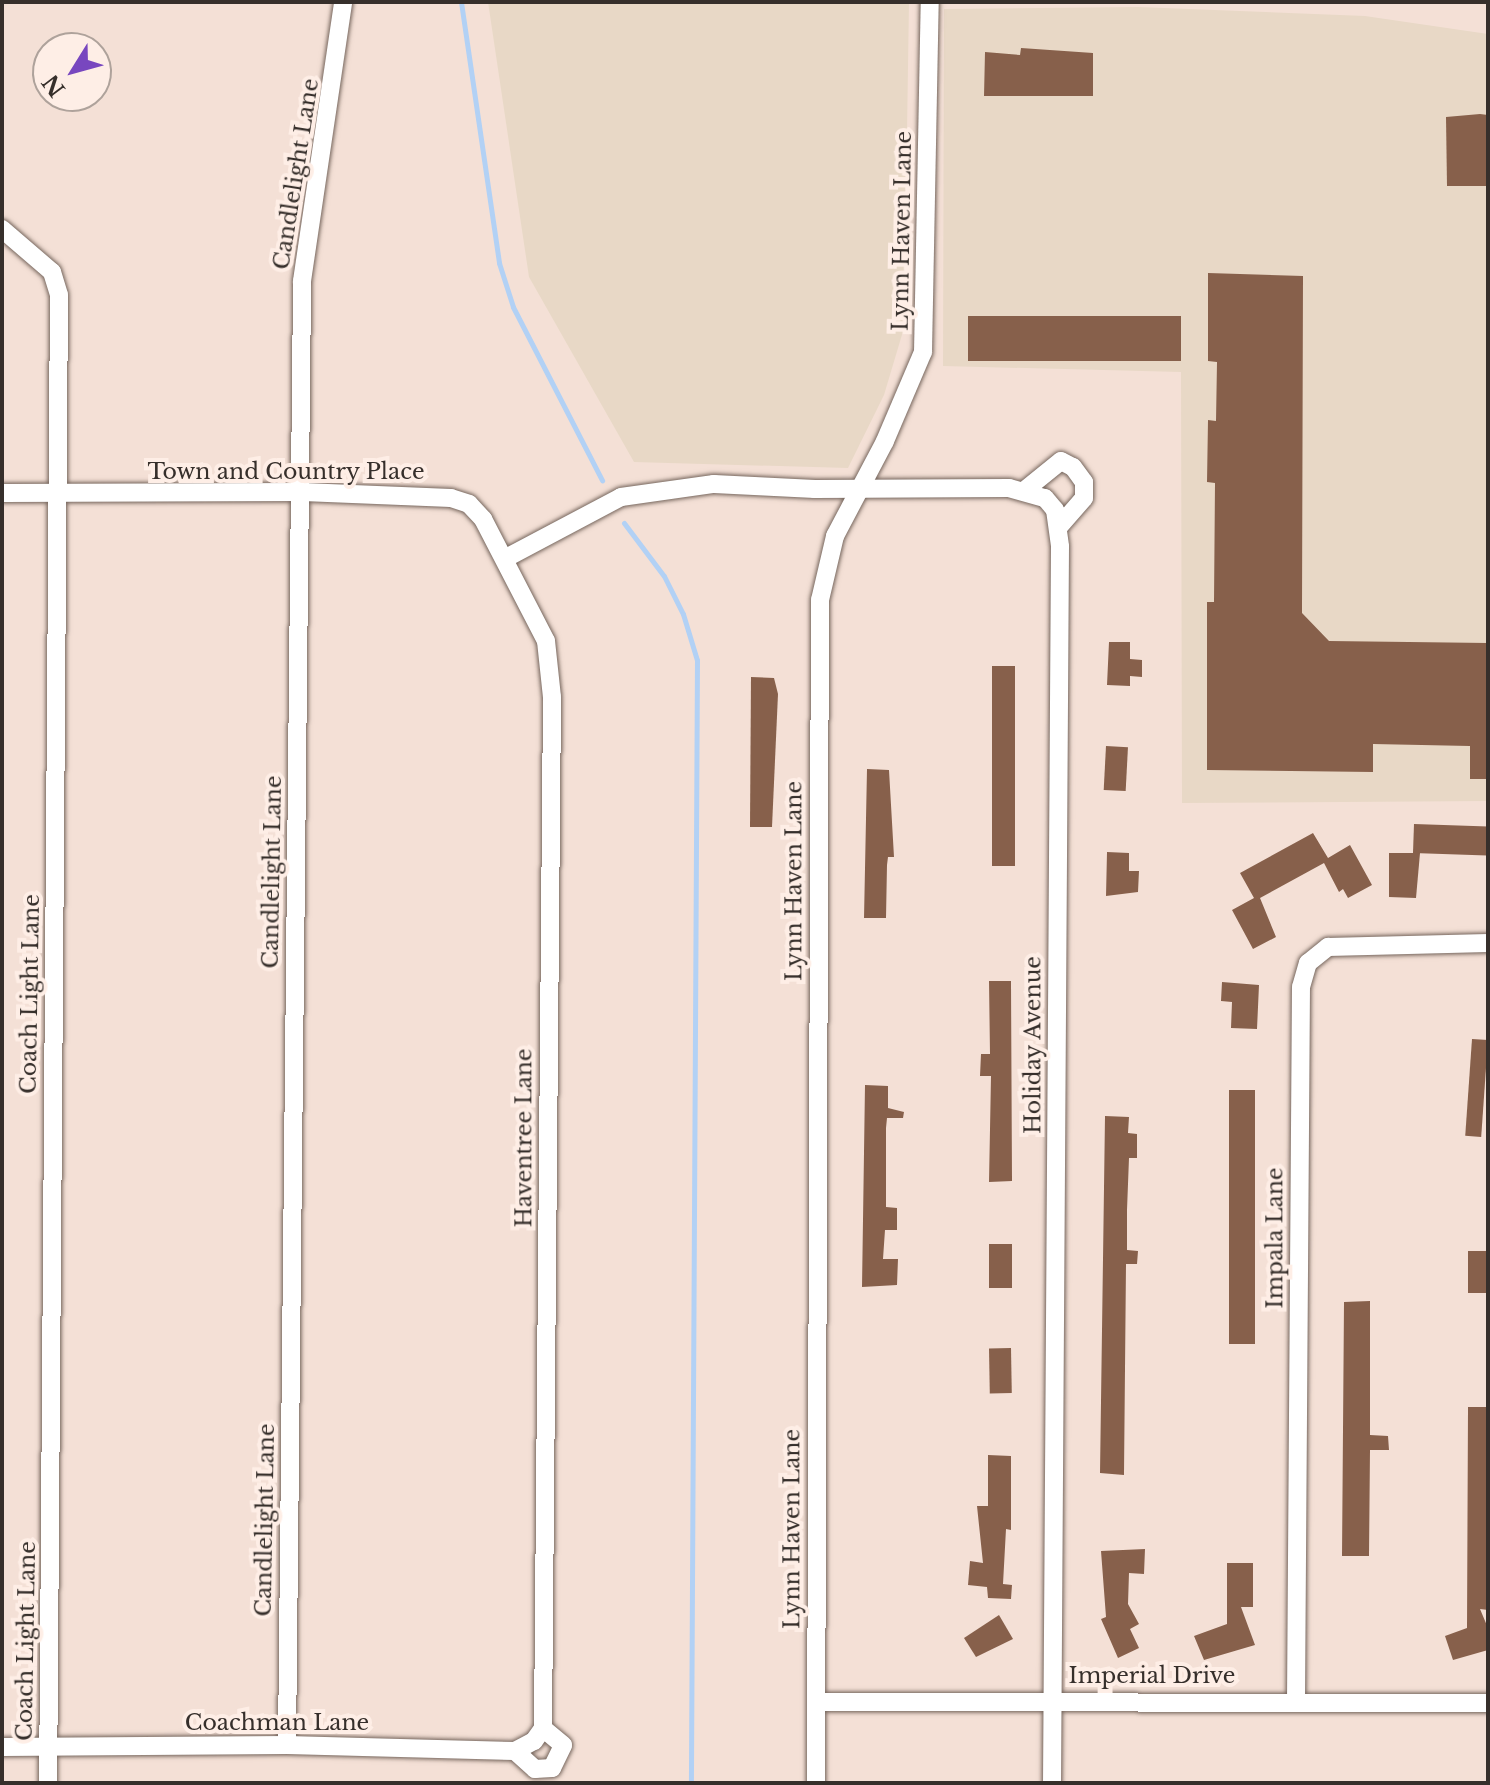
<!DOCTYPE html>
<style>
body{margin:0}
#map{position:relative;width:1490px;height:1785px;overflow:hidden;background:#f4e0d6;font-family:"Libre Baskerville",serif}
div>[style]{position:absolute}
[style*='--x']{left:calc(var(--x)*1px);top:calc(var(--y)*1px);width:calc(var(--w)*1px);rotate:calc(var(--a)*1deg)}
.commercial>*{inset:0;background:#e8d8c6}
.stream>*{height:5px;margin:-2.5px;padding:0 2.5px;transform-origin:2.5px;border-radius:2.5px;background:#b2d1f5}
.building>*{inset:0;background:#87604b;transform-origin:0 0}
.roads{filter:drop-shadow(0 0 2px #76665d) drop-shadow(0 0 2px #76665d)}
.minor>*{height:18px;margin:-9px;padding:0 9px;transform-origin:9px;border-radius:9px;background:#fff}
span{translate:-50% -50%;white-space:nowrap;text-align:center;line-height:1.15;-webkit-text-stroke:8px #feeee6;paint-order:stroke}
.street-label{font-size:22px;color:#362f2b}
.frame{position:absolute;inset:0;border:4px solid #362f2b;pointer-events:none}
.north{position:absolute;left:32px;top:32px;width:80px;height:80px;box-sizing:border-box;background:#feeee6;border:2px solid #aea29b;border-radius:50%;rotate:233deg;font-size:22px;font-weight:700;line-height:32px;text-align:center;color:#362f2b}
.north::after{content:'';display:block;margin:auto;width:28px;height:36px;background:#7847bf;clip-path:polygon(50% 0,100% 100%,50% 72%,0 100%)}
</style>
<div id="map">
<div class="commercial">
<div style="clip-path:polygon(488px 2px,909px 2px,904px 328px,884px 395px,848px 468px,634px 462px,529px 277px)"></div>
<div style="clip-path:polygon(1138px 7px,1365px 16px,1488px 34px,1488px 801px,1182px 803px,1181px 372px,943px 366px,944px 9px)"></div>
</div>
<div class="stream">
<div style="--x:461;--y:2;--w:264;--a:81.7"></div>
<div style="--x:499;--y:263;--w:46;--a:72.3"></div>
<div style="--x:513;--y:307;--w:195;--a:62.8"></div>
<div style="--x:624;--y:523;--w:66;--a:53"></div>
<div style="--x:664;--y:576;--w:42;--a:63.4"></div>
<div style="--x:683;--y:614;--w:48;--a:73.1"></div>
<div style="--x:697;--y:660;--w:1123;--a:90.31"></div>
</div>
<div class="building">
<div style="clip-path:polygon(1021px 48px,1093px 53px,1093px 96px,984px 96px,985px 52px,1020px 55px)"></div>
<div style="clip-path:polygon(1480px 114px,1488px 115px,1488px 186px,1447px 186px,1446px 117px)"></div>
<div style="clip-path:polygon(1208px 273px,1303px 276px,1302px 613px,1329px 641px,1488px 643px,1488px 779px,1470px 779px,1470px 746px,1373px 744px,1373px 772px,1207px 770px,1207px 602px,1214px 602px,1215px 483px,1207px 482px,1208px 420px,1216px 421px,1217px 362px,1208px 361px)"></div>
<div style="left:968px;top:316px;width:213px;height:45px"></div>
<div style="clip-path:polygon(1109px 642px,1130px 642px,1130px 659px,1142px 660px,1142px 677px,1130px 676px,1130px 686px,1107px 685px)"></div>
<div style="left:992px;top:666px;width:23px;height:200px"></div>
<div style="clip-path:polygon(751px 677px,774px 678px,778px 694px,772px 827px,750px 827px)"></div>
<div style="left:1106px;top:746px;width:22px;height:44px;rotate:3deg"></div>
<div style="clip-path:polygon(867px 769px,889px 770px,894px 857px,888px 857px,887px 865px,886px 918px,864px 918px)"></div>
<div style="left:1414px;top:824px;width:74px;height:29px;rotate:2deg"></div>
<div style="clip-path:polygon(1313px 833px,1328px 858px,1350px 845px,1372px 885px,1348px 898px,1343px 889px,1339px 892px,1324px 863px,1260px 898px,1276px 937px,1253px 949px,1232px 910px,1254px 898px,1240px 873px)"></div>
<div style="clip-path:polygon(1107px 852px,1129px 853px,1129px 871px,1139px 871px,1138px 892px,1106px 896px)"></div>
<div style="clip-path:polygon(1389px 853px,1420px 853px,1416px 898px,1389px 897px)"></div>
<div style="clip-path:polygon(989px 981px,1011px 981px,1012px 1181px,989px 1182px,991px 1076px,980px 1076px,981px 1054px,990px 1054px)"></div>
<div style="clip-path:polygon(1222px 982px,1259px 985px,1257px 1029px,1231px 1028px,1232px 1002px,1221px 1001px)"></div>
<div style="left:1472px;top:1039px;width:16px;height:97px;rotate:4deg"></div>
<div style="clip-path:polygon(865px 1085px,888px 1086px,888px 1108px,904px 1112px,903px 1118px,887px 1118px,886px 1128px,886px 1207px,897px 1208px,897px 1230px,885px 1230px,883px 1259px,898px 1259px,897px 1285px,862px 1287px)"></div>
<div style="left:1229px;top:1090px;width:26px;height:254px"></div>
<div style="clip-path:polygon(1105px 1116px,1129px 1117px,1128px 1133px,1137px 1134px,1137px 1158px,1129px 1158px,1127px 1210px,1127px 1250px,1138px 1251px,1137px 1264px,1126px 1264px,1124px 1475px,1100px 1473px)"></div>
<div style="left:989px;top:1244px;width:23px;height:44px"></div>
<div style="left:1488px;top:1251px;width:42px;height:20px;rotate:90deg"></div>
<div style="clip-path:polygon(1370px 1301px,1370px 1435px,1388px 1436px,1389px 1450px,1370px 1450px,1369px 1556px,1342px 1556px,1344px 1302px)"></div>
<div style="left:1011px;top:1348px;width:45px;height:22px;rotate:89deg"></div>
<div style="clip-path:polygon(1468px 1407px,1488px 1407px,1488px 1610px,1480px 1609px,1488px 1628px,1488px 1650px,1453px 1660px,1445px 1636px,1467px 1628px)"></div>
<div style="clip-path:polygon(988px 1455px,1011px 1456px,1011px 1530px,1006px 1529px,1003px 1584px,1012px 1585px,1011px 1599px,988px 1598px,987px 1587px,968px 1585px,970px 1561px,983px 1563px,977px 1506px,988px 1506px)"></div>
<div style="clip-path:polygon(1145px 1549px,1144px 1574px,1129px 1573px,1128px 1604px,1139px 1624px,1130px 1629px,1139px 1648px,1118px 1658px,1101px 1619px,1106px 1617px,1101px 1551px)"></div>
<div style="clip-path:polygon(1227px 1563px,1253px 1563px,1253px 1607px,1241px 1607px,1255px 1645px,1204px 1660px,1194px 1636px,1227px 1624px)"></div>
<div style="clip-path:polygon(999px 1615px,1013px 1639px,976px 1657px,964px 1638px)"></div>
</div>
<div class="roads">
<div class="minor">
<div style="--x:2;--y:229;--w:66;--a:40.7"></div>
<div style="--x:52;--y:272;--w:24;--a:73"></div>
<div style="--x:59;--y:295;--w:1488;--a:90.42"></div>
<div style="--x:1025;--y:490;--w:46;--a:-38.9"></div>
<div style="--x:1061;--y:461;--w:13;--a:27"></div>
<div style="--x:1073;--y:467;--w:19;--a:54"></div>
<div style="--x:1084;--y:482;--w:16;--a:90"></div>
<div style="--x:1084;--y:498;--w:38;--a:131"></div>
<div style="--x:2;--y:493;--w:301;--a:-0.2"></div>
<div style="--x:303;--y:492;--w:148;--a:2.3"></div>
<div style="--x:451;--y:498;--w:19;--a:18"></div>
<div style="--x:469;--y:504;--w:21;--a:47"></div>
<div style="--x:483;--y:519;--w:137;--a:62.7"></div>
<div style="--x:546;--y:641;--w:56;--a:83.9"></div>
<div style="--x:552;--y:697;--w:1031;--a:90.5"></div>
<div style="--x:506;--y:558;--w:130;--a:-27.9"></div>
<div style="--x:621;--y:497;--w:94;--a:-8"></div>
<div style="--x:714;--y:484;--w:101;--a:2.8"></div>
<div style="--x:815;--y:489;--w:194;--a:-0.3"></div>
<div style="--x:1009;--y:488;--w:37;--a:16"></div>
<div style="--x:1045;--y:498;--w:16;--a:50"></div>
<div style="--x:1055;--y:510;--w:37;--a:82"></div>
<div style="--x:1060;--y:547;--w:1236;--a:90.37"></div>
<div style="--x:1296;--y:1701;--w:714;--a:-89.6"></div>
<div style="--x:1301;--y:987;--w:25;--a:-74"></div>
<div style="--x:1308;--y:963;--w:26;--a:-39"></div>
<div style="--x:1328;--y:947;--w:160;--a:-1.4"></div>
<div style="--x:816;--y:1702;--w:672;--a:0.09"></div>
<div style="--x:287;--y:1745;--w:1464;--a:-89.41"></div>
<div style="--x:302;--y:281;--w:282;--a:-81.6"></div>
<div style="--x:2;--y:1747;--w:285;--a:-0.4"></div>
<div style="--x:287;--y:1745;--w:228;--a:1.5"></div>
<div style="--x:515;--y:1751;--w:21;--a:-28"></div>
<div style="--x:534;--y:1741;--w:16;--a:-55"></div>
<div style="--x:515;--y:1751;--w:27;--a:42"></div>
<div style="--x:535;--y:1769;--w:17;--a:-3"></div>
<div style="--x:552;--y:1768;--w:25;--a:-64"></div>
<div style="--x:563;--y:1745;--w:26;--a:-140"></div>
<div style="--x:816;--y:1783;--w:1183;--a:-89.81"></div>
<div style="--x:820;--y:600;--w:66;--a:-76.8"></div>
<div style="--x:835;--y:536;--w:107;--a:-62.2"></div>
<div style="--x:885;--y:441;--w:97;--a:-66.9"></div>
<div style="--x:923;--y:352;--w:350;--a:-88.9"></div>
</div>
</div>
<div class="street-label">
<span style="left:296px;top:174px;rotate:-81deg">Candlelight Lane</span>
<span style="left:902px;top:231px;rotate:-89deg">Lynn Haven Lane</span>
<span style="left:286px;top:472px">Town and Country Place</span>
<span style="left:272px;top:872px;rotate:-89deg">Candlelight Lane</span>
<span style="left:794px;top:881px;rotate:-90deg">Lynn Haven Lane</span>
<span style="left:30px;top:994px;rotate:-89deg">Coach Light Lane</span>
<span style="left:1033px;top:1045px;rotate:-90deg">Holiday Avenue</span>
<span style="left:524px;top:1138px;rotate:-90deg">Haventree Lane</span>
<span style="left:1275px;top:1238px;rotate:-90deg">Impala Lane</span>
<span style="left:265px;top:1520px;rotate:-89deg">Candlelight Lane</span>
<span style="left:792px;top:1529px;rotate:-90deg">Lynn Haven Lane</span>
<span style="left:26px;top:1641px;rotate:-89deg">Coach Light Lane</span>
<span style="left:1152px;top:1676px">Imperial Drive</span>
<span style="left:277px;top:1723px">Coachman Lane</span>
</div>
<div class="frame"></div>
<div class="north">N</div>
</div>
